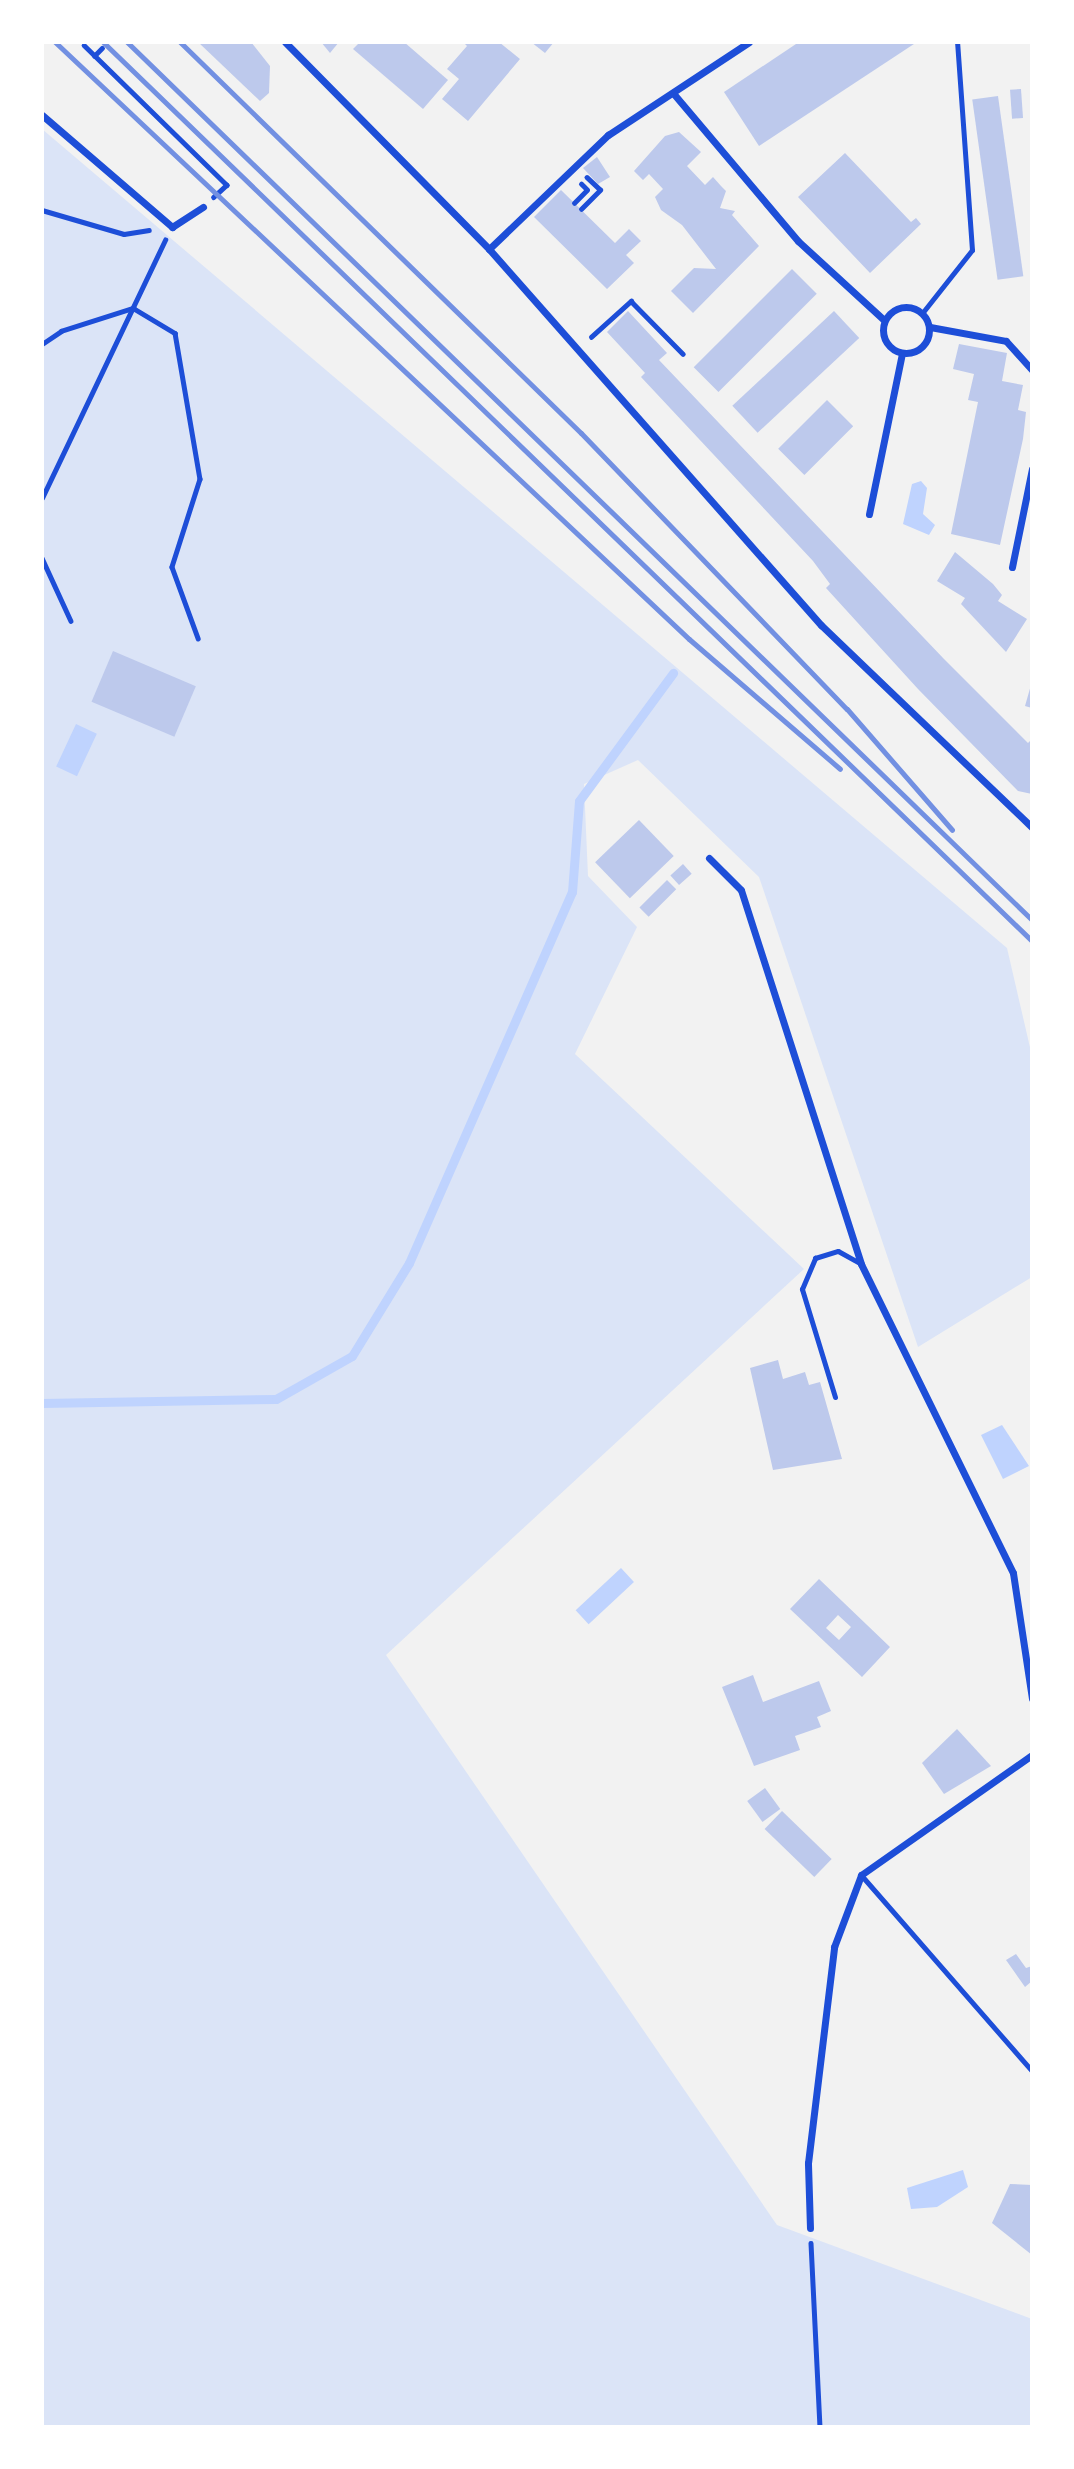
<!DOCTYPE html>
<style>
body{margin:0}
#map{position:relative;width:1074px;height:2469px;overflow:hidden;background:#f2f2f2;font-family:"Nunito Sans",sans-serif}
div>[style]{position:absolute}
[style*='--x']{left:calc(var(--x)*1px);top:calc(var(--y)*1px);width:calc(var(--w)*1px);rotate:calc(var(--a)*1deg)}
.green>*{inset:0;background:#dbe4f7}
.water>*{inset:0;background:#bfd3fe;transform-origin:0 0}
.stream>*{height:9px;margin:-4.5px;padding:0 4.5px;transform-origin:4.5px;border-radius:4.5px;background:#bfd3fe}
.building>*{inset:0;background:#bdc9ec;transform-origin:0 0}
.path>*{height:4.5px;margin:-2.25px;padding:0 2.25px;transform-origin:2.25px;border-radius:2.25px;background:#1d4ed8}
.service>*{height:5px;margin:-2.5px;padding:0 2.5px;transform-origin:2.5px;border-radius:2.5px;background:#1d4ed8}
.minor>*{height:7px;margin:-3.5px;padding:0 3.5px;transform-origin:3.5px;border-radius:3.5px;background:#1d4ed8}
.minor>.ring{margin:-3.5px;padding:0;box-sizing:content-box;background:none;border:7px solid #1d4ed8;border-radius:50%}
.rail>*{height:5px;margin:-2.5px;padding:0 2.5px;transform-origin:2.5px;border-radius:2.5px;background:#7290e2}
span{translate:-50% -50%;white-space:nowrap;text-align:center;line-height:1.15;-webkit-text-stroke:5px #fff;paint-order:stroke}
.frame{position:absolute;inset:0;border:44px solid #fff;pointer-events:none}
</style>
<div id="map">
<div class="green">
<div style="clip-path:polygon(42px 129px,1007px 948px,1032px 1056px,1032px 1277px,918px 1347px,759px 877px,638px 760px,584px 784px,588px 876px,637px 927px,575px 1054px,804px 1269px,386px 1655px,777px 2225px,1032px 2319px,1032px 2427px,42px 2427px)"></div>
</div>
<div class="water">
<div style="clip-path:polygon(921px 481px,927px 488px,923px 514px,935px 525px,929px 535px,903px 524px,912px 484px)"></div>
<div style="left:76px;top:724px;width:23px;height:47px;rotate:25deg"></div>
<div style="clip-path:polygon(1002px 1425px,1029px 1466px,1003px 1479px,981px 1435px)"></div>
<div style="left:621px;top:1568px;width:19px;height:62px;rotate:47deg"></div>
<div style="clip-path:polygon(963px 2170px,968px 2187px,937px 2207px,911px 2209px,907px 2188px)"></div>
</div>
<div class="stream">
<div style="--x:42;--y:1403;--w:234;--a:-1"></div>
<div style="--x:276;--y:1399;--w:87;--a:-29.5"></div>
<div style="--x:352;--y:1356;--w:109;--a:-58.5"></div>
<div style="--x:409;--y:1263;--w:405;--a:-66.3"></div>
<div style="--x:572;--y:892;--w:91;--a:-85.6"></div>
<div style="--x:579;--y:801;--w:159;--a:-53.7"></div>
</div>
<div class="building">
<div style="clip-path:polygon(198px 42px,251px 42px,270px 66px,269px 93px,260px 101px)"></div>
<div style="clip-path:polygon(321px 42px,339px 42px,330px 53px)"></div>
<div style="clip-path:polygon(360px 42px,404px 42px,448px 80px,423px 109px,353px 49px)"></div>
<div style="clip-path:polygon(463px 42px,499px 42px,520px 59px,468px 121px,442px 99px,459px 79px,447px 69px,467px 46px)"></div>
<div style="clip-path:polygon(531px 42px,554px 42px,545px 53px)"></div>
<div style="clip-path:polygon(799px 42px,917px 42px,759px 146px,724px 92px)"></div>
<div style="left:1021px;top:89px;width:29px;height:11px;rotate:86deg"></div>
<div style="left:998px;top:96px;width:182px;height:26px;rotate:82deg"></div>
<div style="clip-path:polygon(679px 132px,701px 152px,687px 166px,705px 185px,713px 177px,721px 186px,726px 191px,720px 208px,735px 211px,732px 215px,759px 246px,693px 313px,671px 291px,694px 268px,716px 269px,682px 225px,661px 210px,655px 197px,663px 189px,649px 174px,643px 180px,634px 171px,665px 136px)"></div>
<div style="clip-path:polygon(845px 153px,911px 222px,916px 218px,921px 224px,870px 273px,798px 197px)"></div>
<div style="clip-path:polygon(597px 157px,610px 177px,598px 184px,583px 168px)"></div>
<div style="clip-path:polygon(561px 190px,615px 243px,629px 229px,641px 241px,626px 255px,634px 263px,607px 289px,534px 217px)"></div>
<div style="left:792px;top:269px;width:35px;height:139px;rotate:45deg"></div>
<div style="clip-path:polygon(628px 311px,667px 353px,659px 360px,944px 659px,1028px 743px,1032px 739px,1032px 794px,1018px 791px,918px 689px,826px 588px,830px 584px,813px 561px,641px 377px,645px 373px,607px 332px)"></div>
<div style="left:834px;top:311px;width:37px;height:139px;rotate:47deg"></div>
<div style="clip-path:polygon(959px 344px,1007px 353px,1002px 381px,1023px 385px,1018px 410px,1026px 412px,1023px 439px,1000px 545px,951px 534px,978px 402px,968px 400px,974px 374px,953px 369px)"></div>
<div style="left:827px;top:400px;width:37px;height:69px;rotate:45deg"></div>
<div style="clip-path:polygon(955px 552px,993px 584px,1002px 595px,998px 601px,1027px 619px,1006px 652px,961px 604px,965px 598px,937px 581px)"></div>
<div style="left:113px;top:651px;width:90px;height:55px;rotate:23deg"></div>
<div style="clip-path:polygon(1031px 685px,1032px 685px,1032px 708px,1025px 706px)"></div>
<div style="left:639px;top:820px;width:50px;height:61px;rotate:46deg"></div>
<div style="left:683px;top:864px;width:13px;height:17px;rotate:48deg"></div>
<div style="left:667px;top:880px;width:13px;height:39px;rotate:45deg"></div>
<div style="clip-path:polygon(778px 1360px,783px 1379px,805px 1372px,809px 1385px,820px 1382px,842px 1459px,773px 1470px,750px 1368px)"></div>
<div style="clip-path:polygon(evenodd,819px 1579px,890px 1647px,862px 1677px,790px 1609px,819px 1579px,838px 1615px,851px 1627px,839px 1640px,826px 1628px,838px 1615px)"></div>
<div style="clip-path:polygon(753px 1675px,763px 1702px,819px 1681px,831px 1711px,817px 1717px,821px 1727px,795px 1736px,800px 1750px,754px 1766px,722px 1687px)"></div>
<div style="clip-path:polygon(957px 1729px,991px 1766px,944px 1794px,922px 1763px)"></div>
<div style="left:765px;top:1788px;width:26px;height:22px;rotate:54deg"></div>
<div style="left:782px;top:1811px;width:69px;height:25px;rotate:44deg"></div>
<div style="clip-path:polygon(1016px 1954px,1026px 1968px,1032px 1966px,1032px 1981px,1025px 1987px,1006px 1960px)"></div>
<div style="clip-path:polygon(1010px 2184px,1032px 2185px,1032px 2255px,992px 2223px)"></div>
</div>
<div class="path">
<div style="--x:84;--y:45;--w:200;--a:44.4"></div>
<div style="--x:227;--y:185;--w:18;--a:137"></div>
<div style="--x:94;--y:56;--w:11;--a:-45"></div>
<div style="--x:574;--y:203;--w:18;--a:-45"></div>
<div style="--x:587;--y:190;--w:8;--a:-135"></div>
<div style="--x:581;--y:209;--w:27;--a:-45"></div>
<div style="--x:600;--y:190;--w:18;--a:-137"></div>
<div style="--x:42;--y:210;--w:85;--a:16.3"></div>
<div style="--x:124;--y:234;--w:25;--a:-9"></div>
<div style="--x:591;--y:337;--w:54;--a:-42"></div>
<div style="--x:631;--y:301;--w:74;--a:45.5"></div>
<div style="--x:42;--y:344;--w:23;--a:-34"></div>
<div style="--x:61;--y:331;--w:76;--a:-17.7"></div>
<div style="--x:133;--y:308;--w:49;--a:30.8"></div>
<div style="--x:175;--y:333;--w:148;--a:80.3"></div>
<div style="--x:200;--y:479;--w:92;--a:107.7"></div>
<div style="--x:172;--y:567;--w:76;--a:69.9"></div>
<div style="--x:42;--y:498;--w:286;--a:-64.5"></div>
<div style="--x:42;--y:558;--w:69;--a:65.3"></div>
<div style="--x:811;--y:2243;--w:184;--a:87.2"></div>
</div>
<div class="service">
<div style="--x:923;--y:312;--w:79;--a:-51.7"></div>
<div style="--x:972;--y:250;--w:209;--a:-94.1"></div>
<div style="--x:835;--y:1397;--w:113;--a:-107"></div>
<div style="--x:802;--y:1289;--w:34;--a:-67"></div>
<div style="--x:815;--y:1258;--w:24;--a:-17"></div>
<div style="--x:838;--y:1251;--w:26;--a:29"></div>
<div style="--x:861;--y:1875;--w:260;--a:48.9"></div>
</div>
<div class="minor">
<div style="--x:285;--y:42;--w:291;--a:45.4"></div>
<div style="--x:489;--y:249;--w:502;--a:48.56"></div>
<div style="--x:821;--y:625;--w:292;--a:43.8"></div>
<div style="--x:673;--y:93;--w:194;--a:49.8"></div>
<div style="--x:798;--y:241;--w:117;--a:42.6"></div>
<div style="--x:42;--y:115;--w:172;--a:40.7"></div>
<div style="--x:172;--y:227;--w:37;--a:-33"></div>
<div style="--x:489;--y:249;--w:165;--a:-43.8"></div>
<div style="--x:608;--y:135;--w:169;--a:-33.4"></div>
<div class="ring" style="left:883px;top:307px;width:39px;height:39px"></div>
<div style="--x:930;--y:327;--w:77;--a:10.4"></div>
<div style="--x:1006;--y:341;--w:39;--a:48"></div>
<div style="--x:869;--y:514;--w:164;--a:-78.4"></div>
<div style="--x:1012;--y:567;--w:100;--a:-78.5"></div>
<div style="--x:709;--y:858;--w:45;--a:45"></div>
<div style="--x:741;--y:890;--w:393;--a:72.2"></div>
<div style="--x:861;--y:1264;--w:344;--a:63.8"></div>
<div style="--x:1013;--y:1573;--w:127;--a:81.4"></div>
<div style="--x:810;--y:2228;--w:65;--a:-91.8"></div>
<div style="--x:808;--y:2163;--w:218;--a:-83.1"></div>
<div style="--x:834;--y:1947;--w:77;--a:-69.4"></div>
<div style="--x:861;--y:1875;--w:209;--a:-35.1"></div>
</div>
<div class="rail">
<div style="--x:55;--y:42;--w:871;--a:43.28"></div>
<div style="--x:689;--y:639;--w:199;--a:40.7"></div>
<div style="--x:103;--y:42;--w:1293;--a:44.06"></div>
<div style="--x:127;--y:42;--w:1261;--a:44.13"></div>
<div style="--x:180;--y:42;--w:560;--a:44.28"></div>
<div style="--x:581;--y:433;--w:383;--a:46.1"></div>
<div style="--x:847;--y:709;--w:160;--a:49"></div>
</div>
<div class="frame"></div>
</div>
